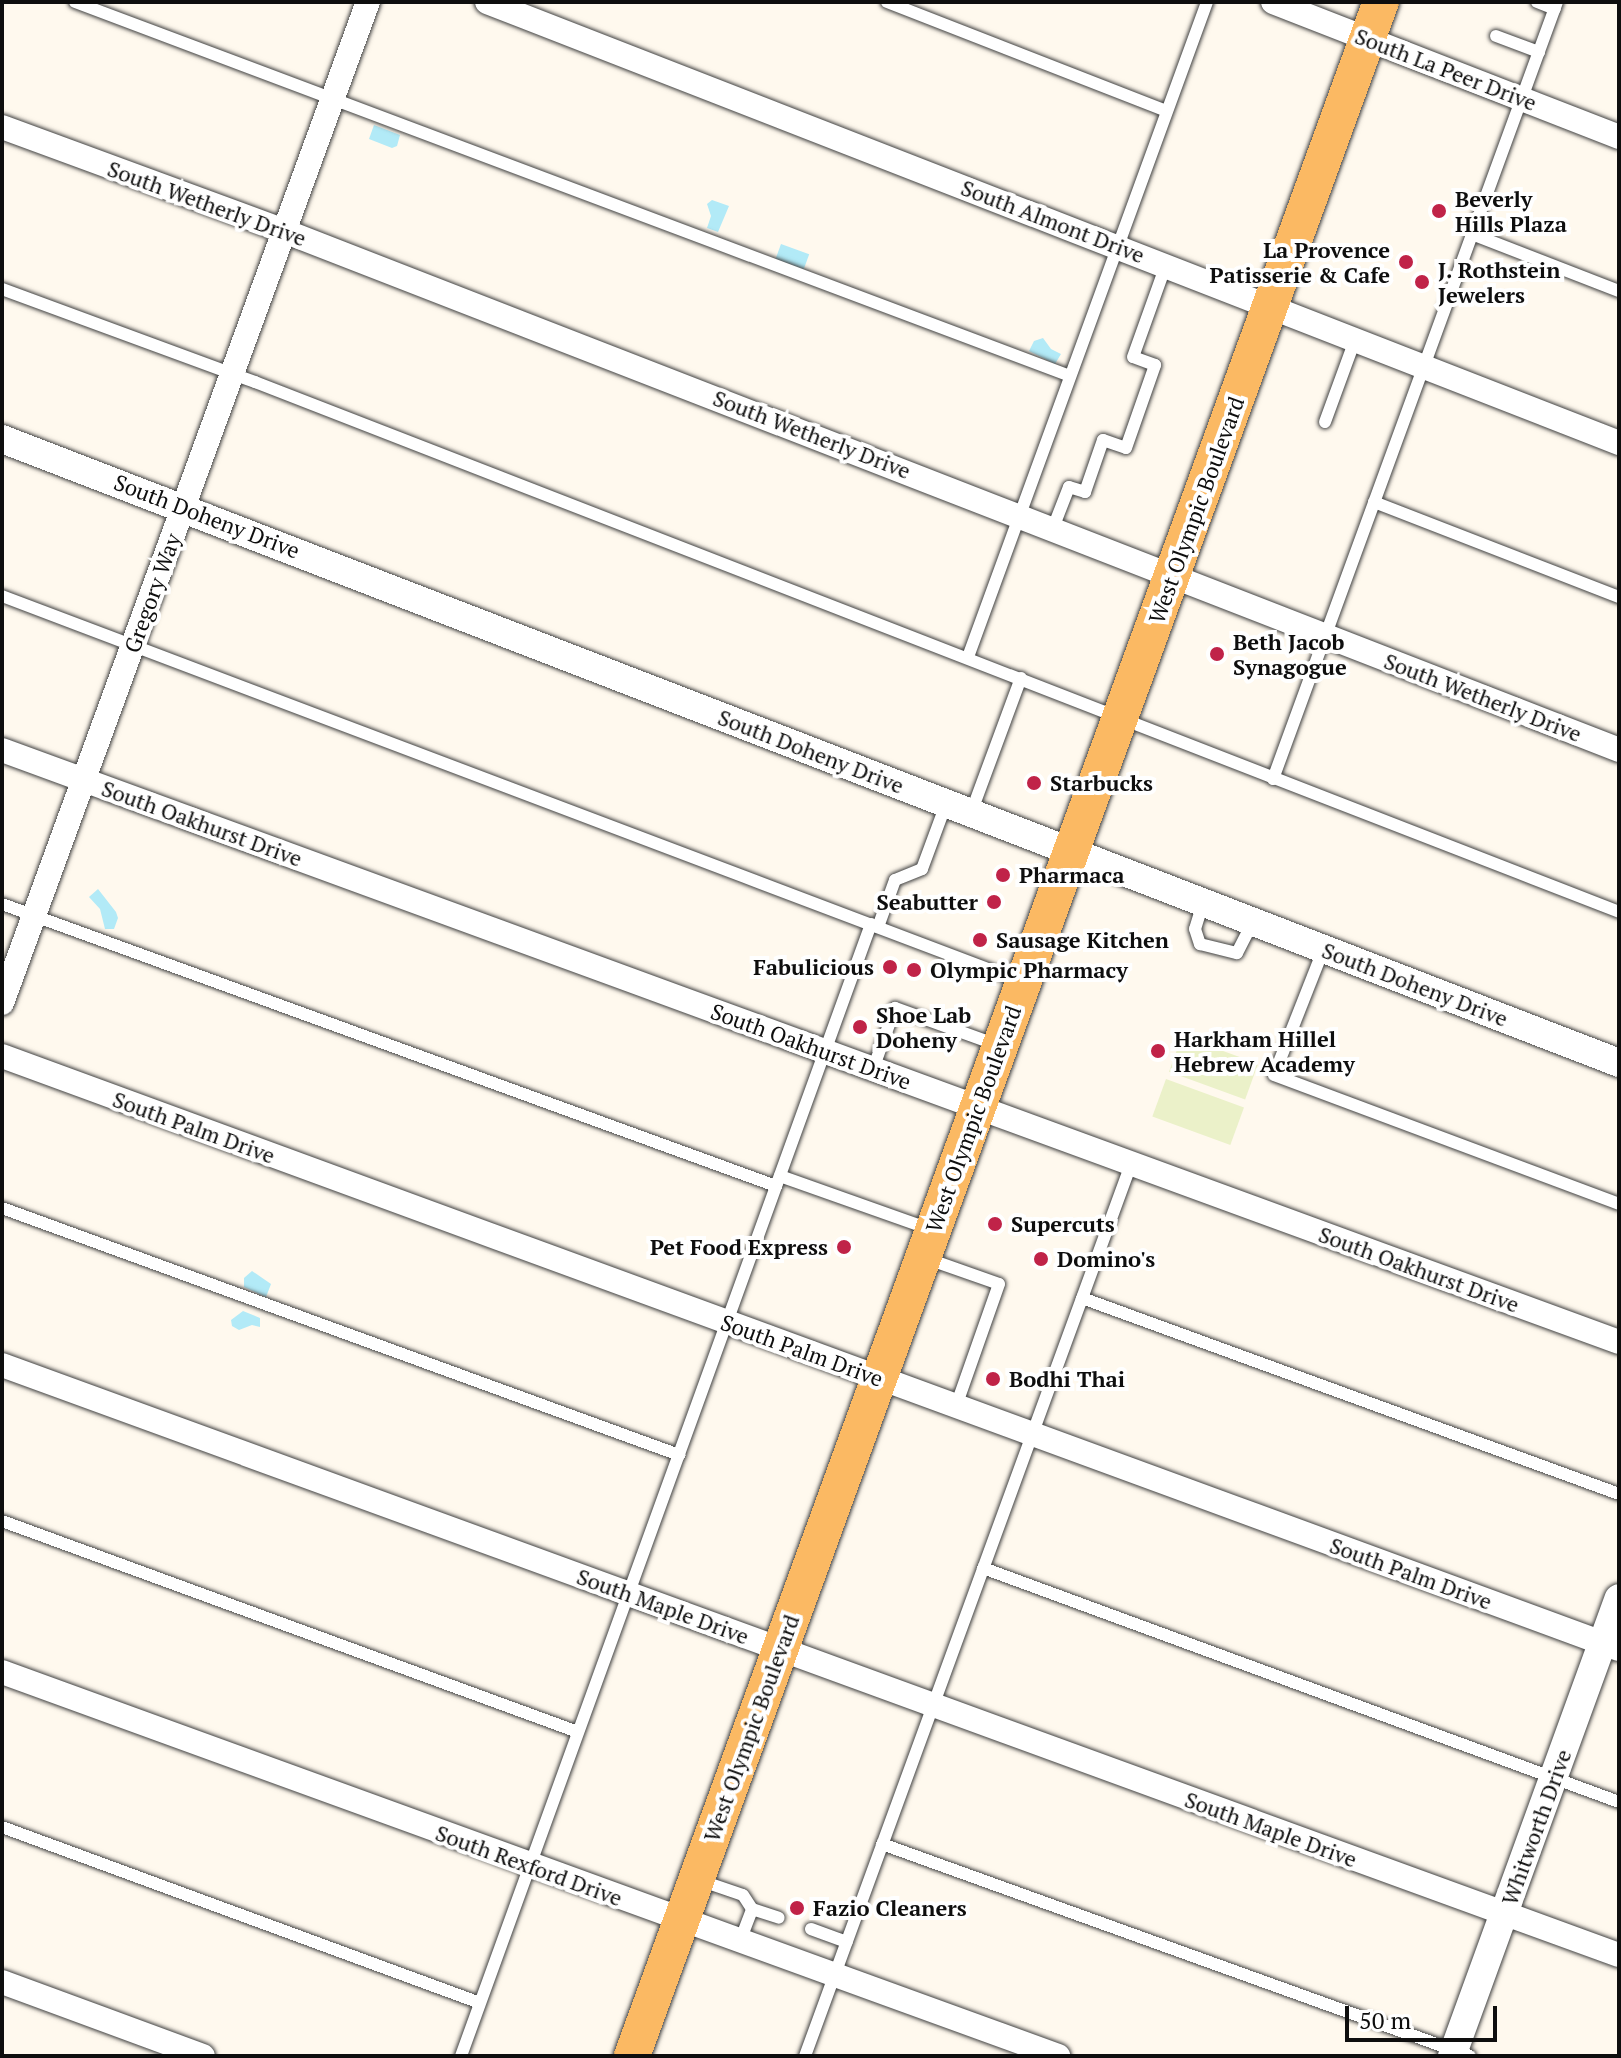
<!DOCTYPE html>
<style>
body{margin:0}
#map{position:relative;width:1621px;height:2058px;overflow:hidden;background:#fff9ee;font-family:"PT Serif",serif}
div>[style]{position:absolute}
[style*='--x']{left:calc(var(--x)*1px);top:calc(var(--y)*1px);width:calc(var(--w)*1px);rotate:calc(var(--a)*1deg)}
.pitch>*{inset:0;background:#ebf1c9;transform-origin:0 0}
.water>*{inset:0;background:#b2eaf7;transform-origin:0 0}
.roads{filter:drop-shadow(0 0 2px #414141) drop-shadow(0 0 2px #414141)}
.service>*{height:12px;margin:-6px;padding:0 6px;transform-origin:6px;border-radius:6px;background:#fff}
.minor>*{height:24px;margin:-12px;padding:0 12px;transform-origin:12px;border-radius:12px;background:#fff}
.tertiary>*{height:28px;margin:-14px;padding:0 14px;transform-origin:14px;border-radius:14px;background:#fff}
.primary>*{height:36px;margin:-18px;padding:0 18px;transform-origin:18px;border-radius:18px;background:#fbb963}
.dots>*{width:22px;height:22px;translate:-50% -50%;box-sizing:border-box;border:4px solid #fff;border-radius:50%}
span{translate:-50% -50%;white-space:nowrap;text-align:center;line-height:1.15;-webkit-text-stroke:8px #fff;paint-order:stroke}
.street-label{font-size:22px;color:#0e0e0e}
.poi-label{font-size:22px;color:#0e0e0e;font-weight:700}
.left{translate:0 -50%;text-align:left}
.right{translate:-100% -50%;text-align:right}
.frame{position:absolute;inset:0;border:4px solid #0e0e0e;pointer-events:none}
.scale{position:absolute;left:1345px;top:2006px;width:152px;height:36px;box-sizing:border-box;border:4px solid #0e0e0e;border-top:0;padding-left:10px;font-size:24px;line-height:28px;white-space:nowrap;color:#0e0e0e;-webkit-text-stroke:6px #fff;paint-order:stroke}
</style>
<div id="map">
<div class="pitch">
<div style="left:1182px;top:1036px;width:81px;height:38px;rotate:20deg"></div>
<div style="left:1166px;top:1079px;width:83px;height:40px;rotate:20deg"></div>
</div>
<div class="water">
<div style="clip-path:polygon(374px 125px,400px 135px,397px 146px,392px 148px,369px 139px)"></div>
<div style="clip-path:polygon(712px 200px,729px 206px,718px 232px,707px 228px,711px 216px,707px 204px)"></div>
<div style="left:781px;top:244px;width:30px;height:16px;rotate:20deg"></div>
<div style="clip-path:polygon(1043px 338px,1051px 349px,1061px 354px,1055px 364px,1029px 351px,1034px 341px)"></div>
<div style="clip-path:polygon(98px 889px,116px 912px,118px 918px,114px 929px,105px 929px,100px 909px,89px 897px)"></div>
<div style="clip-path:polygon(252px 1271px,271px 1284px,266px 1297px,244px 1287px,244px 1278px)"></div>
<div style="clip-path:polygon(243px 1311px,260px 1318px,260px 1327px,252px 1325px,239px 1330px,232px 1326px,231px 1320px)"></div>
</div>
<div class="roads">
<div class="service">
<div style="--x:75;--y:2;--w:1063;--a:20.6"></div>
<div style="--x:887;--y:2;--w:300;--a:21.3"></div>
<div style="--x:1537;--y:2;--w:19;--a:21"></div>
<div style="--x:1496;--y:36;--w:46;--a:20.4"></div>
<div style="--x:1472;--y:234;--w:158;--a:21.2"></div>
<div style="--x:2;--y:289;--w:270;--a:20.2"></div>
<div style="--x:255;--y:382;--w:1463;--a:21.23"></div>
<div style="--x:1325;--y:422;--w:87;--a:-69.9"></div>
<div style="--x:1374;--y:502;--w:263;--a:21.2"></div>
<div style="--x:1053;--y:528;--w:44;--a:-68.7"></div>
<div style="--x:1069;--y:487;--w:17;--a:17"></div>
<div style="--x:1085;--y:492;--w:55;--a:-70.9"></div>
<div style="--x:1103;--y:440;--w:24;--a:19"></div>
<div style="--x:1126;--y:448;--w:88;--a:-70.7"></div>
<div style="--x:1155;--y:365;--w:23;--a:-160"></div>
<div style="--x:1133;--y:357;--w:98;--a:-70.3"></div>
<div style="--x:2;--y:596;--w:1088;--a:20.72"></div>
<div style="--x:968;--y:657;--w:697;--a:-69.95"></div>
<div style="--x:1273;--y:779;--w:827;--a:-69.92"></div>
<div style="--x:971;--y:813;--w:144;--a:-69.7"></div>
<div style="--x:1203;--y:903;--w:27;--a:107"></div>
<div style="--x:1195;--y:929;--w:16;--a:72"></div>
<div style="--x:1200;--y:944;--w:38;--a:14"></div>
<div style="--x:1237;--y:953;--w:36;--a:-63"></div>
<div style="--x:2;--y:904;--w:824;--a:20.02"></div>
<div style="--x:878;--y:927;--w:50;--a:-70.1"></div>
<div style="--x:895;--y:880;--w:29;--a:-22"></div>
<div style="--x:922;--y:869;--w:69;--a:-69.7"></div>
<div style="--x:1324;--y:948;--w:136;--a:111.5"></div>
<div style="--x:1274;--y:1075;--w:368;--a:20.5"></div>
<div style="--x:873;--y:1069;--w:65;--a:-70.2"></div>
<div style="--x:895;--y:1008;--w:109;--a:19.9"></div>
<div style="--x:780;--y:1176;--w:159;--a:19.5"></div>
<div style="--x:2;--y:1208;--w:721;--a:20.04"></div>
<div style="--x:928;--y:1259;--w:75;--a:19.4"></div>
<div style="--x:999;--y:1284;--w:129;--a:109.4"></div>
<div style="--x:1082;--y:1298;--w:572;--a:20.05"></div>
<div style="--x:2;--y:1521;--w:613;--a:20.12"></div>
<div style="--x:983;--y:1568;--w:678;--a:20.2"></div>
<div style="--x:2;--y:1827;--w:509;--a:20.21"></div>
<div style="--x:882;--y:1844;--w:625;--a:19.83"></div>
<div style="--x:699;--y:1880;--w:46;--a:18.8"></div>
<div style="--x:743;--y:1895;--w:17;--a:57"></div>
<div style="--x:752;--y:1909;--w:28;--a:18"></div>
<div style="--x:811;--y:1929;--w:38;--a:20"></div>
<div style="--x:740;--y:1941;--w:34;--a:-69"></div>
<div style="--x:461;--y:2056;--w:1204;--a:-70.09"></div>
<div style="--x:805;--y:2056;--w:950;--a:-69.92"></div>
</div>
<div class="minor">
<div style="--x:487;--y:2;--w:1215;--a:21.28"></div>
<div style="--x:1273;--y:2;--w:371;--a:21.3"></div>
<div style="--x:2;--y:127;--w:301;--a:20.2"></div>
<div style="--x:284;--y:231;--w:1432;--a:21.24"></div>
<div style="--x:2;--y:750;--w:1722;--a:20.11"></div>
<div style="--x:2;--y:1003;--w:1066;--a:-69.92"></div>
<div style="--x:2;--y:1056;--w:1722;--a:20.14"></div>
<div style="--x:2;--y:1365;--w:1721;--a:20.05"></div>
<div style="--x:2;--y:1672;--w:1124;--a:19.98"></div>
<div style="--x:2;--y:1982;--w:214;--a:20.2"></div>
</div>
<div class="tertiary">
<div style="--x:2;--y:439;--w:1733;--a:21.1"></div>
<div style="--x:1452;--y:2056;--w:487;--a:-70"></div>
</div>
<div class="primary">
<div style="--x:632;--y:2056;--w:2186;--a:-69.97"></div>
</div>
</div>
<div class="dots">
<div style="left:1439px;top:211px;background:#c02348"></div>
<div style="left:1406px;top:262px;background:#c02348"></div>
<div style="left:1422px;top:282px;background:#c02348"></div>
<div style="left:1217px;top:654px;background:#c02348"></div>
<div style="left:1034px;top:783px;background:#c02348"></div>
<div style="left:1003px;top:875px;background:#c02348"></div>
<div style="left:994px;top:902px;background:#c02348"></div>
<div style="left:980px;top:940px;background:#c02348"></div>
<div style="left:890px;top:967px;background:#c02348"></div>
<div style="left:914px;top:970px;background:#c02348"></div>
<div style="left:860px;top:1027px;background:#c02348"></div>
<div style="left:1158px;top:1051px;background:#c02348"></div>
<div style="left:995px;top:1224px;background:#c02348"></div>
<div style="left:844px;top:1247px;background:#c02348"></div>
<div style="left:1041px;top:1259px;background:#c02348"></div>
<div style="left:993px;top:1379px;background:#c02348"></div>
<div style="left:797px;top:1908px;background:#c02348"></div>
</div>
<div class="street-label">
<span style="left:1446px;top:69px;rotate:21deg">South La Peer Drive</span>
<span style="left:207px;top:203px;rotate:20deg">South Wetherly Drive</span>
<span style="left:1053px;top:221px;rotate:21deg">South Almont Drive</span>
<span style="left:812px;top:434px;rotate:21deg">South Wetherly Drive</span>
<span style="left:1196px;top:510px;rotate:-70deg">West Olympic Boulevard</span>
<span style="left:207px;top:516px;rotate:21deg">South Doheny Drive</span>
<span style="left:152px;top:593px;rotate:-70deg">Gregory Way</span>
<span style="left:1483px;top:697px;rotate:21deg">South Wetherly Drive</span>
<span style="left:811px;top:751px;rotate:21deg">South Doheny Drive</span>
<span style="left:202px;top:823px;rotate:20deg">South Oakhurst Drive</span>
<span style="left:1415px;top:984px;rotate:21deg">South Doheny Drive</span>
<span style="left:811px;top:1046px;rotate:20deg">South Oakhurst Drive</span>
<span style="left:973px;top:1119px;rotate:-70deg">West Olympic Boulevard</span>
<span style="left:194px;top:1127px;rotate:20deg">South Palm Drive</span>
<span style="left:1419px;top:1269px;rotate:20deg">South Oakhurst Drive</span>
<span style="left:802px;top:1350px;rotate:20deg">South Palm Drive</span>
<span style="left:1411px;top:1573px;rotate:20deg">South Palm Drive</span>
<span style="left:663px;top:1606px;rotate:20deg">South Maple Drive</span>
<span style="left:751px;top:1728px;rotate:-70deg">West Olympic Boulevard</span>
<span style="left:1536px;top:1827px;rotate:-70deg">Whitworth Drive</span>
<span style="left:1271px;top:1829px;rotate:20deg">South Maple Drive</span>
<span style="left:529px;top:1865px;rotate:20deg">South Rexford Drive</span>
</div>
<div class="poi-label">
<span class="left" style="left:1455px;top:211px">Beverly<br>Hills Plaza</span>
<span class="right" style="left:1390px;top:262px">La Provence<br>Patisserie &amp; Cafe</span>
<span class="left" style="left:1438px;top:282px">J. Rothstein<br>Jewelers</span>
<span class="left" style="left:1233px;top:654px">Beth Jacob<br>Synagogue</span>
<span class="left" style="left:1050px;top:783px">Starbucks</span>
<span class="left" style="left:1019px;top:875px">Pharmaca</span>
<span class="right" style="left:978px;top:902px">Seabutter</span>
<span class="left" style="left:996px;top:940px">Sausage Kitchen</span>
<span class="right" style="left:874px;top:967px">Fabulicious</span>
<span class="left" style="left:930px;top:970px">Olympic Pharmacy</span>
<span class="left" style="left:876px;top:1027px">Shoe Lab<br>Doheny</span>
<span class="left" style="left:1174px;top:1051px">Harkham Hillel<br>Hebrew Academy</span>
<span class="left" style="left:1011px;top:1224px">Supercuts</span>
<span class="right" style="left:828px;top:1247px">Pet Food Express</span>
<span class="left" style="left:1057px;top:1259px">Domino's</span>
<span class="left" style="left:1009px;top:1379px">Bodhi Thai</span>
<span class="left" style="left:813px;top:1908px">Fazio Cleaners</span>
</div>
<div class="frame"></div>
<div class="scale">50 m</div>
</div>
